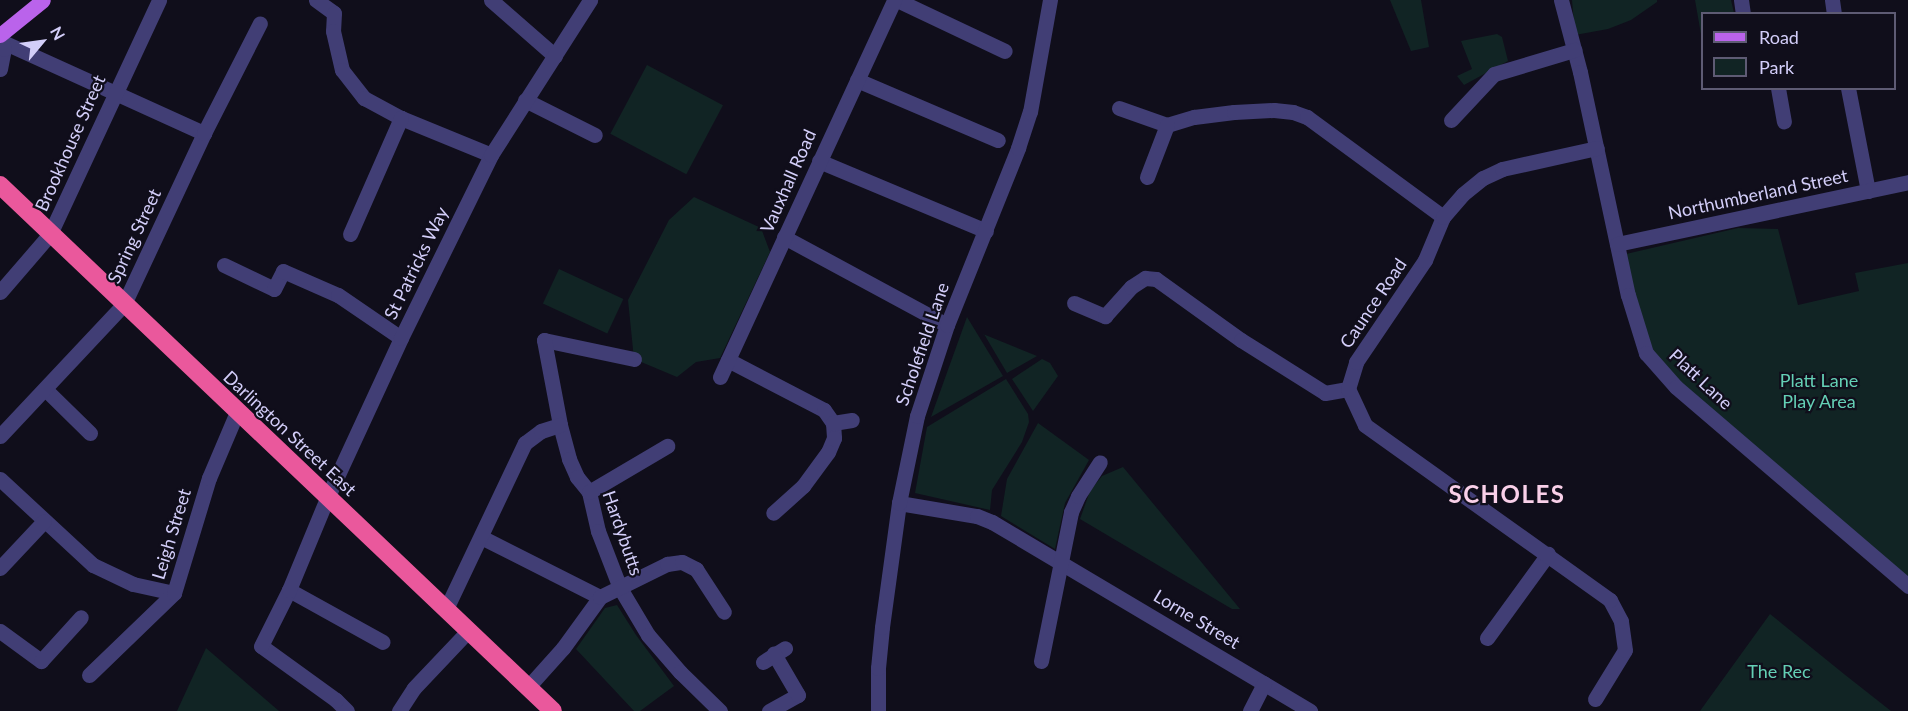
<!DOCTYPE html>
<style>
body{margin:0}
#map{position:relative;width:1908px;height:711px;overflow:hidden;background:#100e1b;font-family:Lato,sans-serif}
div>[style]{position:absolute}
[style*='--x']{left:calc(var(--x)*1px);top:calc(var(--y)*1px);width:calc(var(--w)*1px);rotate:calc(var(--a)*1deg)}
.green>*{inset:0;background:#112424;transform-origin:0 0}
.minor>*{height:15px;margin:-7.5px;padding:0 7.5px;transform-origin:7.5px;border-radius:7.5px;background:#413e75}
.major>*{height:15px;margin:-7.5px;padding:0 7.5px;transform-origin:7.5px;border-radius:7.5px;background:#ba63eb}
.highway>*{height:18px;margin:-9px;padding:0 9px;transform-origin:9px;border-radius:9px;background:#ea589c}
span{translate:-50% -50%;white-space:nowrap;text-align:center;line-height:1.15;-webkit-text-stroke:4.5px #100e1b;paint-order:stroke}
.street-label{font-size:18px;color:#d3cef9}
.park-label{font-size:18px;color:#64cfb5}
.district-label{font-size:24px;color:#f9d0e9;font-weight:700;letter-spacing:1.5px}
.legend{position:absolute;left:1701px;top:12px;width:195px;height:78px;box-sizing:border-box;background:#100e1b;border:2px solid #5e5b74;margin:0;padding:8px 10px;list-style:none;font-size:18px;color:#d3cef9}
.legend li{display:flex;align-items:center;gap:12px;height:30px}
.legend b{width:30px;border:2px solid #5e5b74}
.north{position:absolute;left:12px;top:12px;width:60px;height:60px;-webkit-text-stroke:4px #100e1b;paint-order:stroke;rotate:61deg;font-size:16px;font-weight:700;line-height:24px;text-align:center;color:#d3cef9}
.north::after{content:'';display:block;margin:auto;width:21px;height:27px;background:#d3cef9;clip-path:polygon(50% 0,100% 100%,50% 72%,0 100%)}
</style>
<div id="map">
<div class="green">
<div style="clip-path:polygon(1390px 0,1421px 0,1429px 47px,1411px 51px)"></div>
<div style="clip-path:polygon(1572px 0,1657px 0,1657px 2px,1631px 20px,1608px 29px,1575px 35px)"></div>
<div style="clip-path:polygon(1695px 0,1731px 0,1734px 13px,1702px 14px,1702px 40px)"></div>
<div style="clip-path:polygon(1497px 34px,1502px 37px,1508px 61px,1464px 85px,1457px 76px,1472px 69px,1461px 41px)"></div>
<div style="left:647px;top:65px;width:86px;height:78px;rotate:28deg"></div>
<div style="clip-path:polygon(694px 197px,761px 228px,770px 252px,720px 358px,696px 362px,677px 377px,634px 359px,628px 300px,669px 220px)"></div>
<div style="clip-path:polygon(1738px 228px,1778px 229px,1798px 305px,1859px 291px,1855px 273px,1908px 263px,1908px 582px,1678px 383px,1641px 335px,1626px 254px)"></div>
<div style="left:559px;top:269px;width:71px;height:38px;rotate:25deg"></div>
<div style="clip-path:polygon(967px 317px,1003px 376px,931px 417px)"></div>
<div style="clip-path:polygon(984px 334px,983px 334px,1037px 356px,1007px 373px)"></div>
<div style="clip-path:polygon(1042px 359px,1050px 363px,1058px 376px,1033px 411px,1012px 379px)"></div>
<div style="clip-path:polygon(1006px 379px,1028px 414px,1029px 422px,1022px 442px,992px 490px,990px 510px,915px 493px,927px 427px)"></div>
<div style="clip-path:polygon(1038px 423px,1089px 460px,1065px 503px,1055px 549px,1001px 516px,1007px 479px)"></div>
<div style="clip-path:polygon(1123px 467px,1240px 609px,1232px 609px,1080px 519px,1090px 491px,1102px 476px)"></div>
<div style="clip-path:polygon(617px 605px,636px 635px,674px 686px,640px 711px,634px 711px,576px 649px,605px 608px)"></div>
<div style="clip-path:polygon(1770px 614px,1844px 674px,1891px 711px,1700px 711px)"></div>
<div style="clip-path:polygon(206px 648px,279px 711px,177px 711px)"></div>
</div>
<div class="minor">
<div style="--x:316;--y:0;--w:22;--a:36"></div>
<div style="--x:334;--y:13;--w:18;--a:93"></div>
<div style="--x:333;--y:31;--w:40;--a:77"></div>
<div style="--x:342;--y:70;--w:36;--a:52"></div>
<div style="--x:364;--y:98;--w:42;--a:28.4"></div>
<div style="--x:401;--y:118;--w:97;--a:22.3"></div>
<div style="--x:491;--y:0;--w:85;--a:41.2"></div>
<div style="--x:897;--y:0;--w:119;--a:25.3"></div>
<div style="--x:1561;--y:0;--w:74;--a:75.2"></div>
<div style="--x:1580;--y:72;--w:228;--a:77.9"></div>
<div style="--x:1628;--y:295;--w:61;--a:72.8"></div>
<div style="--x:1646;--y:353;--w:45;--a:48.6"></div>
<div style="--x:1676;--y:387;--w:306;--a:40.6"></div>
<div style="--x:1741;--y:0;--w:14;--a:82"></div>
<div style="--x:1832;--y:0;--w:14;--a:82"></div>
<div style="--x:3;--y:42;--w:221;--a:24.4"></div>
<div style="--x:0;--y:69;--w:20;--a:-79"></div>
<div style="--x:4;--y:49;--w:15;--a:-106"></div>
<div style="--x:857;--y:80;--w:153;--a:23.1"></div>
<div style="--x:1778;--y:88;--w:34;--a:80"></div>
<div style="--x:1848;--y:88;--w:105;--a:79"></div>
<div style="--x:525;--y:100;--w:78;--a:26.6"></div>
<div style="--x:1119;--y:108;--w:51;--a:19.5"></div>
<div style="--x:1167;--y:125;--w:28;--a:-17"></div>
<div style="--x:1194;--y:117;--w:40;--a:-7.1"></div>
<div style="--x:1234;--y:112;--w:40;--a:-2.9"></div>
<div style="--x:1274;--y:110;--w:19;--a:6"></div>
<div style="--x:1293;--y:112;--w:15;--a:20"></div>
<div style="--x:1307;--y:117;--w:169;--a:36.3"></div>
<div style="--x:1451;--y:120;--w:63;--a:-46.9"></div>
<div style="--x:1494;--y:74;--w:84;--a:-16.7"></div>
<div style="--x:819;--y:161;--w:181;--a:22.7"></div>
<div style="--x:1147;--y:177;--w:56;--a:-69"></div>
<div style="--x:350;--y:234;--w:127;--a:-66.3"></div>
<div style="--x:784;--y:237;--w:185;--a:28.4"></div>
<div style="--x:1617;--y:244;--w:298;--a:-12"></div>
<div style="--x:224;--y:265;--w:55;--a:25.6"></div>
<div style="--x:274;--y:289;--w:20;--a:-63"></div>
<div style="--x:283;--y:271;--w:60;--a:23.6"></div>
<div style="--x:338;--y:295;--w:76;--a:34.3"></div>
<div style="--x:0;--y:292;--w:77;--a:-49.2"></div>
<div style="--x:50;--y:234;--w:258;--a:-65"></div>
<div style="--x:1074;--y:303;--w:34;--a:23"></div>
<div style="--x:1105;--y:316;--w:39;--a:-48"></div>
<div style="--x:1131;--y:287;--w:17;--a:-33"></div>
<div style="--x:1145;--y:278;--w:11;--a:5"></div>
<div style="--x:1156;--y:279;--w:105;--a:35.7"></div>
<div style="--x:1241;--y:340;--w:99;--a:32.2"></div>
<div style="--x:1325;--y:393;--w:23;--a:-10"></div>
<div style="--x:634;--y:359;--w:92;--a:-168.1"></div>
<div style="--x:544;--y:340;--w:86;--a:79.3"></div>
<div style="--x:560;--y:425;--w:35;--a:75"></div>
<div style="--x:569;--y:459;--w:20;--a:66"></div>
<div style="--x:577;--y:477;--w:19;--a:51"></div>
<div style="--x:589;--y:492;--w:40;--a:77"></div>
<div style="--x:598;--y:531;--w:61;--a:68.9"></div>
<div style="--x:620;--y:588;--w:55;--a:59.2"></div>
<div style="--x:648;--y:635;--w:49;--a:49.1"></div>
<div style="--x:680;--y:672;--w:56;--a:44.3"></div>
<div style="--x:728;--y:360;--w:108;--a:27.5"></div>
<div style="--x:824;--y:410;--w:16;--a:55"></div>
<div style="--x:833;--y:423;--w:15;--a:86"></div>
<div style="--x:834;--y:438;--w:15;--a:113"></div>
<div style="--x:828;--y:452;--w:42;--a:126.3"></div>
<div style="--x:803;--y:486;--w:40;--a:138"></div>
<div style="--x:720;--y:377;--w:415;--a:-65.2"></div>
<div style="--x:45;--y:389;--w:63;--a:44.4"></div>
<div style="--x:833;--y:423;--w:19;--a:-9"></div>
<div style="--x:0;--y:436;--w:181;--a:-46.8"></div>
<div style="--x:124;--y:304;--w:189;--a:-64.9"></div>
<div style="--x:204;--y:133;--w:123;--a:-63"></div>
<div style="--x:0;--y:479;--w:127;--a:42.8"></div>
<div style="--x:93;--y:565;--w:44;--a:25.4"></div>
<div style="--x:133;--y:584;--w:42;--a:12.4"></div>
<div style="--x:589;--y:492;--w:91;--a:-30.5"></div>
<div style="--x:899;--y:503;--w:79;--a:9.5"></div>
<div style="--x:977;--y:516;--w:16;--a:22"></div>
<div style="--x:992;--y:522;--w:370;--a:30.7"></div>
<div style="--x:481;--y:537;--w:133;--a:26.8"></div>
<div style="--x:0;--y:568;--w:64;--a:-46.9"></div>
<div style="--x:289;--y:590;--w:107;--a:29"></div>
<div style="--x:446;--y:609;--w:184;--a:-64.6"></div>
<div style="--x:525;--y:443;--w:20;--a:-37"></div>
<div style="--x:541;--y:431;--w:20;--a:-18"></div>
<div style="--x:0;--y:631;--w:51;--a:36.2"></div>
<div style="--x:41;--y:661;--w:59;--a:-47.7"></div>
<div style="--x:1487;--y:638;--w:104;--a:-54"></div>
<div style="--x:1041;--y:661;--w:152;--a:-78.6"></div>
<div style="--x:1071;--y:512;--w:17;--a:-66"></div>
<div style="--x:1078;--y:496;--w:40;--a:-57.1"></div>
<div style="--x:763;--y:662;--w:26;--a:-32"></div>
<div style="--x:89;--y:675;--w:118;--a:-44"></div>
<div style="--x:174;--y:593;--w:120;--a:-73.1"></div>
<div style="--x:209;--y:478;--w:72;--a:-67"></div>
<div style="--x:528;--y:687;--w:52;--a:-48.1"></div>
<div style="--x:563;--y:648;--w:63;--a:-54"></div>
<div style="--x:600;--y:597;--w:75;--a:-26.2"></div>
<div style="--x:667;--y:564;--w:15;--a:-8"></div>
<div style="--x:682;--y:562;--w:16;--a:27"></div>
<div style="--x:696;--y:569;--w:51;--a:56.9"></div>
<div style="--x:1595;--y:699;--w:57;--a:-58.5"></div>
<div style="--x:1625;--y:650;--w:29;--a:-98"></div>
<div style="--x:1621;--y:621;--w:24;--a:-118"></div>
<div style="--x:1610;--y:600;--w:301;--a:-144.5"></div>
<div style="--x:1365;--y:425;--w:40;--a:-115"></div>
<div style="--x:1348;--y:389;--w:28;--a:-73"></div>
<div style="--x:1356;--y:362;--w:123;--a:-55.9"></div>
<div style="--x:1425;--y:260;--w:47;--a:-67.3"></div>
<div style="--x:1443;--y:217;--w:30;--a:-49"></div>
<div style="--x:1463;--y:194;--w:26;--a:-39"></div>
<div style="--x:1483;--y:178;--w:21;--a:-25"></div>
<div style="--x:1502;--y:169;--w:97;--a:-12.5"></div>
<div style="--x:347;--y:711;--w:16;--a:-135"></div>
<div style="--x:336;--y:700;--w:92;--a:-144.2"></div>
<div style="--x:261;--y:646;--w:63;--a:-63.4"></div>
<div style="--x:289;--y:590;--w:102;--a:-67.5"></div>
<div style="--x:328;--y:496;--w:174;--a:-65.2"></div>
<div style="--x:401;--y:338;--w:204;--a:-63.8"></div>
<div style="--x:491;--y:155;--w:184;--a:-57.4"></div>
<div style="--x:399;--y:711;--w:27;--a:-57"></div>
<div style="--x:414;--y:688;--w:79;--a:-46.5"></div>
<div style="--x:769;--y:711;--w:33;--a:-29"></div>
<div style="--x:798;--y:695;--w:48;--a:-120.3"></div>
<div style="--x:878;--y:711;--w:43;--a:-90"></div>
<div style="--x:878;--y:668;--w:41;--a:-84.4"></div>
<div style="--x:882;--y:627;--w:125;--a:-82.2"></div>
<div style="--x:899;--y:503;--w:89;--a:-78.3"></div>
<div style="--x:917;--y:416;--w:96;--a:-71.8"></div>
<div style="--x:947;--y:325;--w:191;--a:-68.1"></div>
<div style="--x:1018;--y:148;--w:38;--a:-72"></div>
<div style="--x:1030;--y:112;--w:114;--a:-79.9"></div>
<div style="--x:1250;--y:711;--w:31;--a:-63"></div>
</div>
<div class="major">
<div style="--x:0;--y:35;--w:55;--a:-39.1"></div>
</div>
<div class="highway">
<div style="--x:0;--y:185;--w:763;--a:43.57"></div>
</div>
<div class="street-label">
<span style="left:70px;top:143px;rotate:-66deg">Brookhouse Street</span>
<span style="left:788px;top:181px;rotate:-66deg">Vauxhall Road</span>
<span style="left:1758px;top:194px;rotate:-12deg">Northumberland Street</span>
<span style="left:134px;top:236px;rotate:-65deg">Spring Street</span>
<span style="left:416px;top:263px;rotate:-64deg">St Patricks Way</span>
<span style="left:1373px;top:303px;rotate:-56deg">Caunce Road</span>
<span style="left:922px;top:344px;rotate:-71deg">Scholefield Lane</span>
<span style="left:1701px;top:379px;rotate:43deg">Platt Lane</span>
<span style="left:290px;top:433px;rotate:43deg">Darlington Street East</span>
<span style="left:623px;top:533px;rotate:71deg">Hardybutts</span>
<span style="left:171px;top:534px;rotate:-73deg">Leigh Street</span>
<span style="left:1197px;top:619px;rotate:31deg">Lorne Street</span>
</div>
<div class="park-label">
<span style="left:1819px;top:391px">Platt Lane<br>Play Area</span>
<span style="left:1779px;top:671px">The Rec</span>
</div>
<div class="district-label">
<span style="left:1507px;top:494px">SCHOLES</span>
</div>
<ul class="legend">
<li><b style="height:8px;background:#ba63eb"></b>Road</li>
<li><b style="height:16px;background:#112424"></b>Park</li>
</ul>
<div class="north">N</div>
</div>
